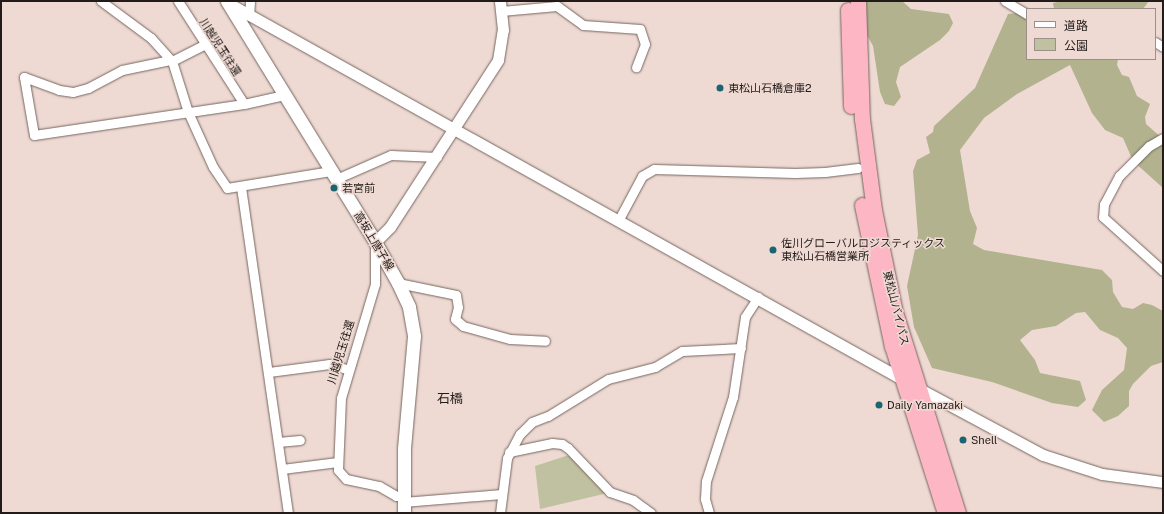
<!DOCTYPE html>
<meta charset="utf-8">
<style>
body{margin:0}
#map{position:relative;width:1164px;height:514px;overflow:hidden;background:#eedad3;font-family:"Public Sans","Noto Sans JP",sans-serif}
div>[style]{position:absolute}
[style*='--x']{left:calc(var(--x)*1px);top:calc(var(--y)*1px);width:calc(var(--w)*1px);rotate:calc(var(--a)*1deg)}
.green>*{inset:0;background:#c0c1a0}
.forest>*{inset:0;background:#b2b38e}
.roads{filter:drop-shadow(0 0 1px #76655f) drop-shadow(0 0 1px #76655f)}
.minor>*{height:9px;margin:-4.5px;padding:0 4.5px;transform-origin:4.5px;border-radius:4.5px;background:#fff}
.tertiary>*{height:11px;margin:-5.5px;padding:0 5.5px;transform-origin:5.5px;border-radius:5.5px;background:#fff}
.secondary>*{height:13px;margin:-6.5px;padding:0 6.5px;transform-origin:6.5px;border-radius:6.5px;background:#fff}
.trunk>*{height:15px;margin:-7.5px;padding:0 7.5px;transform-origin:7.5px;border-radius:7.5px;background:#fcb6c4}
.dots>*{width:11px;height:11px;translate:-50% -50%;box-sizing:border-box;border:2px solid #eedad3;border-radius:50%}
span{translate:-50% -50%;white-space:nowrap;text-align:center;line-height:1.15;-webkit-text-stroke:3px #eedad3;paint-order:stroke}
.street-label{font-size:11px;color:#221b19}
.poi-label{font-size:11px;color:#221b19}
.left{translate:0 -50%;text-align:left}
.quarter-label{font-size:13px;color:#221b19}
.frame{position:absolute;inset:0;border:2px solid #221b19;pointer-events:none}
.legend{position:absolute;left:1026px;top:8px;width:130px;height:52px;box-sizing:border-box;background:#eedad3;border:1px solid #9c8e89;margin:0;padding:5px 7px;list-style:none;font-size:12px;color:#221b19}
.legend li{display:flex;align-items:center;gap:8px;height:20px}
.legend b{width:20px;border:1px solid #9c8e89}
</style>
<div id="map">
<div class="green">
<div style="clip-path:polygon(572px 454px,608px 493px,540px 509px,535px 466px)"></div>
</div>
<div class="forest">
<div style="clip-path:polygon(866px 1px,902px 1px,911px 9px,949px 14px,953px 23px,949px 31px,940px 40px,900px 67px,896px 82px,901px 97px,894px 106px,885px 104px,880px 92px,873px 46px,867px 35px)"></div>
<div style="clip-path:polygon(1062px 1px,1149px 1px,1143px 9px,1054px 9px,1053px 3px)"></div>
<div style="clip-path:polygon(1018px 13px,1027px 18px,1027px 59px,1118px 59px,1117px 65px,1122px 75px,1129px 77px,1137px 96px,1150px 104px,1145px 117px,1146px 124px,1163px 139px,1163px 188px,1133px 161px,1123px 138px,1105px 130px,1092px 113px,1070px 65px,1017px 94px,984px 118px,960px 150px,970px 211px,977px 228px,973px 244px,984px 250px,1102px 270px,1112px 280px,1113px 292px,1122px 307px,1133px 309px,1143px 303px,1152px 305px,1163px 311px,1163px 362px,1151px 366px,1133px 384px,1129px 391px,1129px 406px,1118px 416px,1104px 422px,1092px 410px,1102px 390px,1124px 370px,1127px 348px,1118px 338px,1100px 330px,1085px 312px,1076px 313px,1056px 326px,1032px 330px,1020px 340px,1035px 360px,1040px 373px,1080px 381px,1086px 400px,1078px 407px,1052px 403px,992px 382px,932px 368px,914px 327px,907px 286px,918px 235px,913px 171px,917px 160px,930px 153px,926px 137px,933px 132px,934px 126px,975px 88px,1008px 14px)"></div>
</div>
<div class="roads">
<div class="minor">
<div style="--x:101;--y:1;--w:62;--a:36.5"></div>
<div style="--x:151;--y:38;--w:31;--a:48"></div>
<div style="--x:172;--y:61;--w:53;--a:72.6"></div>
<div style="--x:188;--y:112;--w:60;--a:65.6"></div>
<div style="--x:213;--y:167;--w:25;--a:56"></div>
<div style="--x:227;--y:188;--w:105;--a:-9.3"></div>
<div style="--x:178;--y:1;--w:122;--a:57.3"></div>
<div style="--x:1005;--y:1;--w:26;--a:31"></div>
<div style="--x:501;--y:11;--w:56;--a:-5.1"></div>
<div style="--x:557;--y:6;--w:32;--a:36"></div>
<div style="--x:583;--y:25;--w:57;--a:4"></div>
<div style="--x:640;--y:29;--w:16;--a:72"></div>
<div style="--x:645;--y:44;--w:25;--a:111"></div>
<div style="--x:249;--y:16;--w:15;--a:-86"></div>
<div style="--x:1155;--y:42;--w:9;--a:32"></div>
<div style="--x:172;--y:61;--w:36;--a:-27"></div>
<div style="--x:24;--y:77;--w:59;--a:80.2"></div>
<div style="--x:34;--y:135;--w:212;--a:-8.4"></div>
<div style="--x:244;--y:104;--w:41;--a:-12.7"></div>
<div style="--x:24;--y:77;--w:37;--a:20"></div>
<div style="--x:59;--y:90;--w:14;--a:8"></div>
<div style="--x:73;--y:92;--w:16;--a:-15"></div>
<div style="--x:88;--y:88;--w:38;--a:-28"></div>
<div style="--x:122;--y:70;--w:49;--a:-11.8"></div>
<div style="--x:1163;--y:138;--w:16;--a:150"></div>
<div style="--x:1149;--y:146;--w:42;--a:135"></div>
<div style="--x:1119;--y:176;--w:32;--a:118"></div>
<div style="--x:1104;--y:204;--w:13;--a:94"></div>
<div style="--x:1103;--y:217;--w:81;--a:42"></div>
<div style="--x:336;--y:179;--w:60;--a:-23.6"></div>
<div style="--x:391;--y:155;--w:46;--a:2.5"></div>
<div style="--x:241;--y:187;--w:329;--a:81.8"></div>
<div style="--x:618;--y:221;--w:51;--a:-61.9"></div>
<div style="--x:642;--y:176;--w:14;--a:-30"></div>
<div style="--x:654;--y:169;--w:141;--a:1.6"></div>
<div style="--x:795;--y:173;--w:30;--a:-2"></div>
<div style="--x:825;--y:172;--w:33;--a:-7"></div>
<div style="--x:375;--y:245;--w:39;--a:90"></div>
<div style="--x:375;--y:284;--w:119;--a:106.6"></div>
<div style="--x:341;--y:398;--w:72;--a:92.4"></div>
<div style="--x:338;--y:470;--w:12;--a:48"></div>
<div style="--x:346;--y:479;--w:34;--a:12"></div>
<div style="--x:379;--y:486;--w:20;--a:30"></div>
<div style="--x:396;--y:496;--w:6;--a:0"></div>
<div style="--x:398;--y:283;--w:59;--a:11.7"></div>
<div style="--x:456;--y:295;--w:12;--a:81"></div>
<div style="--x:458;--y:307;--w:12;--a:104"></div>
<div style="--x:455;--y:319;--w:11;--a:41"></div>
<div style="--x:463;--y:326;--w:49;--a:15.5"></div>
<div style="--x:510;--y:339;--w:35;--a:3"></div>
<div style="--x:269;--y:372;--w:61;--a:-7.6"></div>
<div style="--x:329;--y:364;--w:19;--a:16"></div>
<div style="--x:278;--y:442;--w:22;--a:-5"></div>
<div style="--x:509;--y:452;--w:44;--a:-11.8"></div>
<div style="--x:552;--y:443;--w:10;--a:6"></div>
<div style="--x:562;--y:444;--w:7;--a:34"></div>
<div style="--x:568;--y:448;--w:61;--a:46.3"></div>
<div style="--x:610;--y:492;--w:24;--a:19"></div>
<div style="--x:633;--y:500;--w:22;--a:36"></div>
<div style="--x:282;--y:469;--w:56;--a:-7.1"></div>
<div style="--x:403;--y:502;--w:99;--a:-4.6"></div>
<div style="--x:500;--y:513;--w:55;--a:-82.7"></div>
<div style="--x:507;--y:458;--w:27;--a:-62"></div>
<div style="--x:520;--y:434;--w:17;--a:-45"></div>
<div style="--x:532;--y:422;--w:17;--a:-21"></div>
<div style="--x:548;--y:416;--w:70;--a:-31.7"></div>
<div style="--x:608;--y:379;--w:49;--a:-14.3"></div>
<div style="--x:655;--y:367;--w:31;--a:-31"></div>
<div style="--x:682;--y:351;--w:59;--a:-2.9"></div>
<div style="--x:709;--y:513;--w:15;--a:-106"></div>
<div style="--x:705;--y:499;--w:18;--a:-87"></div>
<div style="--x:706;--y:481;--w:88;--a:-72.2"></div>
<div style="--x:733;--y:397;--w:81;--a:-81.5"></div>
<div style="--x:745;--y:317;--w:24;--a:-57"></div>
</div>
<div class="tertiary">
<div style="--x:228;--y:3;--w:790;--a:29.16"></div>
<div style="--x:918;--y:388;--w:142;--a:28.2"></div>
<div style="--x:1043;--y:455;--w:62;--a:17.9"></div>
<div style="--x:1102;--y:474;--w:62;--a:7.5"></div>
<div style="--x:375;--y:242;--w:21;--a:-45"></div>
<div style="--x:390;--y:227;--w:199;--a:-57.1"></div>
<div style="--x:498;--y:60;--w:30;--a:-81"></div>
<div style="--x:503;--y:30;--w:29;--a:-96"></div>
</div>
<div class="secondary">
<div style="--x:227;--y:1;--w:283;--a:58.4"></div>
<div style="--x:375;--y:242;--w:47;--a:60.7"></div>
<div style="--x:398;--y:283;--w:26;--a:65"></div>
<div style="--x:409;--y:307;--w:29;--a:80"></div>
<div style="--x:414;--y:336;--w:113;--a:95.1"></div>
<div style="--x:404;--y:449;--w:64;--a:90"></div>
</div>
<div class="trunk">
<div style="--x:858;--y:1;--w:118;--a:88.1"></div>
<div style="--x:862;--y:119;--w:92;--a:82.5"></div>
<div style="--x:874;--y:210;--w:104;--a:78.4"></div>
<div style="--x:895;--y:312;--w:211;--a:72.6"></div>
<div style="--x:848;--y:10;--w:96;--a:88.2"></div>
<div style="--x:862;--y:205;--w:144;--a:78"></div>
<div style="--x:892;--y:346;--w:175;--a:72.4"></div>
</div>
</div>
<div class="dots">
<div style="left:720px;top:88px;background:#1a6571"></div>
<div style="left:334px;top:188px;background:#1a6571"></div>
<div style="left:773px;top:250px;background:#1a6571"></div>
<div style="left:879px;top:405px;background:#1a6571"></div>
<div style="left:963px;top:440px;background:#1a6571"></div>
</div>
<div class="street-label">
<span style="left:220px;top:47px;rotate:57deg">川越児玉往還</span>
<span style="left:374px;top:241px;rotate:59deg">高坂上唐子線</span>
<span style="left:896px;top:308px;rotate:76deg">東松山バイパス</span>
<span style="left:341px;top:352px;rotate:-73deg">川越児玉往還</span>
</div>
<div class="poi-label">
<span class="left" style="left:728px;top:88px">東松山石橋倉庫2</span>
<span class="left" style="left:342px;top:188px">若宮前</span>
<span class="left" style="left:781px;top:250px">佐川グローバルロジスティックス<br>東松山石橋営業所</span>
<span class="left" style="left:887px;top:405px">Daily Yamazaki</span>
<span class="left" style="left:971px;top:440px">Shell</span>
</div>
<div class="quarter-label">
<span style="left:450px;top:399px">石橋</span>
</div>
<div class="frame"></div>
<ul class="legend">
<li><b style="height:5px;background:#fff"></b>道路</li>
<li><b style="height:11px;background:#c0c1a0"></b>公園</li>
</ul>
</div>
